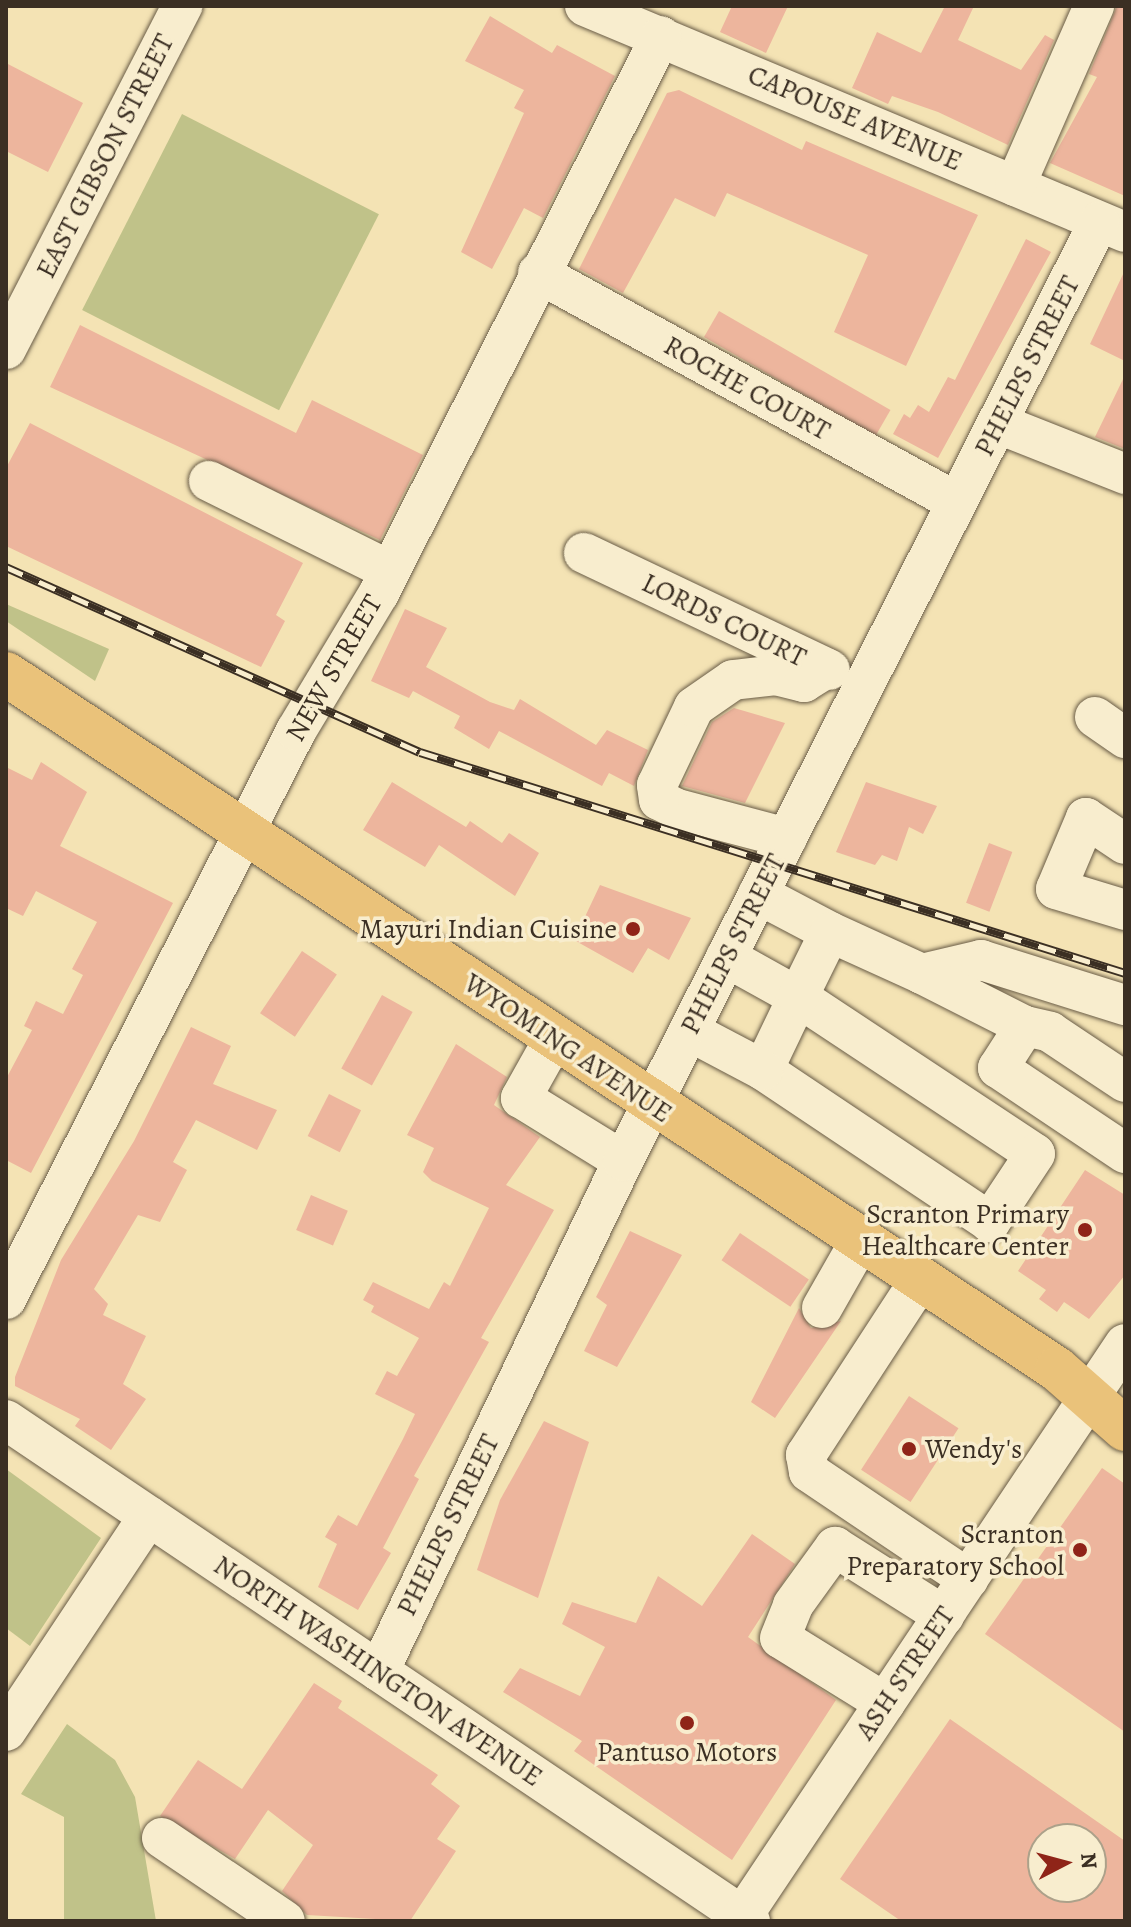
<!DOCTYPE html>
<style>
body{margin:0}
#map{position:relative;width:1131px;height:1927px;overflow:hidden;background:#f4e3b4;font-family:Alegreya,serif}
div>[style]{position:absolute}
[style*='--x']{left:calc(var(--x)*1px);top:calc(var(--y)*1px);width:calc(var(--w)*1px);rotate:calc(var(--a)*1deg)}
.green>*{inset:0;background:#c0c289;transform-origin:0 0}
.building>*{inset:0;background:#edb59d;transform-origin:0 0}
.roads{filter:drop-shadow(0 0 2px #695c47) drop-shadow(0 0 2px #695c47)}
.minor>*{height:40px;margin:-20px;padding:0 20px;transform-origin:20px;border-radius:20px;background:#f8edce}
.major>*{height:44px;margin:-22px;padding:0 22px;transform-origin:22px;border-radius:22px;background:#eac27a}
.rail>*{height:9px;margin-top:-4.5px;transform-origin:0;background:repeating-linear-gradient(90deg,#f8edce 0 18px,#3b2f23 0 36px);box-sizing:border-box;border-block:2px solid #3b2f23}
.dots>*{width:22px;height:22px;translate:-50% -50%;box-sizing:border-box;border:4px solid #f8edce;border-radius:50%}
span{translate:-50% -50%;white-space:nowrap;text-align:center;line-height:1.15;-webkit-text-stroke:7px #f8edce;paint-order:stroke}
.street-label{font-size:28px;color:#3b2f23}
.poi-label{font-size:28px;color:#3b2f23}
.right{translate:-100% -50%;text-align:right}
.left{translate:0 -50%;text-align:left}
.frame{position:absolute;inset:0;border:8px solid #3b2f23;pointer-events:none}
.north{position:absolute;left:1027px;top:1823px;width:80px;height:80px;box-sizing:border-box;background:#f8edce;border:2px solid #aca18a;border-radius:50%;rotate:84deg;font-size:22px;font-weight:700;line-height:32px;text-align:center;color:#3b2f23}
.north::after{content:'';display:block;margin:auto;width:28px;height:36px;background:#8f2418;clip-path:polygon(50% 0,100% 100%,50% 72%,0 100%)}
</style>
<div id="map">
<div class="green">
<div style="left:182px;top:114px;width:221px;height:220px;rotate:27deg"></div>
<div style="clip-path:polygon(6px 604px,109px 649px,95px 681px,6px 621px)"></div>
<div style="clip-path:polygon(6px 1469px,101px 1538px,30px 1646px,6px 1628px)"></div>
<div style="clip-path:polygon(67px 1724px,115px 1760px,135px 1797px,156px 1921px,64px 1921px,64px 1817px,21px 1794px)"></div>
</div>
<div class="building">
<div style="clip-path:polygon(732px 6px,788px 6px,766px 53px,720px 32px)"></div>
<div style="clip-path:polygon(945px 6px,974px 6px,958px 40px,1021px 70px,1045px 35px,1054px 40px,1008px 145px,938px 112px,892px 96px,888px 104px,852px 88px,877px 32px,921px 53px)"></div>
<div style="clip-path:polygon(1117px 6px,1125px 6px,1125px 196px,1050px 163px,1097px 77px,1089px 74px)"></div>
<div style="clip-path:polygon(490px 16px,552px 53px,557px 45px,615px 76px,543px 218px,524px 208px,492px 269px,461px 252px,524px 113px,514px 108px,524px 90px,465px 61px)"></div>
<div style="clip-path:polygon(6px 63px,83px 103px,48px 172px,6px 151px)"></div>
<div style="clip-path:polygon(679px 90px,802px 150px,806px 141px,978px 215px,906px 366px,834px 332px,868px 255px,727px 193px,715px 217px,675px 198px,623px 293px,579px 269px,667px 93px)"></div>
<div style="clip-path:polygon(1026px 239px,1051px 252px,938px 458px,893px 434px,904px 414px,910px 418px,918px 405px,929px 412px,948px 377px,955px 380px)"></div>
<div style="clip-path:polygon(1125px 270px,1125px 361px,1090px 344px)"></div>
<div style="left:719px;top:311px;width:198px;height:30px;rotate:30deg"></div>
<div style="clip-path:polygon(80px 325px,296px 433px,312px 400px,423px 455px,380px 540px,50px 387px)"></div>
<div style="clip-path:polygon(1125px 375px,1125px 449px,1095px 437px)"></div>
<div style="clip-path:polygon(30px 423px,303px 563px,276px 615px,285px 621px,261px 667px,6px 546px,6px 468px)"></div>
<div style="clip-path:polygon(405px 609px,447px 628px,426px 667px,490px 702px,514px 710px,520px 699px,596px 745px,607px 730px,648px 750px,634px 786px,609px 773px,602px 786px,499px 731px,489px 749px,454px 728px,460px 716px,413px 691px,409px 698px,371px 681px)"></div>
<div style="clip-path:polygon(734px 708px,785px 723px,745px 803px,682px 786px,712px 722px)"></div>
<div style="clip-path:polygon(41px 762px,87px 792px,60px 846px,173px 903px,31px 1173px,6px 1160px,6px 1079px,32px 1030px,24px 1026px,36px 1001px,63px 1014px,83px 975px,72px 969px,97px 922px,36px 891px,23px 916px,6px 908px,6px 767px,32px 780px)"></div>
<div style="clip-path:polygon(392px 782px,466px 827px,470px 821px,502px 843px,509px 833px,539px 853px,515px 896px,439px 845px,425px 867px,363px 830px)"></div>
<div style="clip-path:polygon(866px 782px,937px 806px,923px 834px,909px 827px,897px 861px,882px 855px,875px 865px,836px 852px)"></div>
<div style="left:989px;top:843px;width:25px;height:64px;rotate:21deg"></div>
<div style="clip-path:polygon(600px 885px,691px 918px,669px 960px,648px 948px,633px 973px,574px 940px)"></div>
<div style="left:302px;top:951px;width:42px;height:75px;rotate:34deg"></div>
<div style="left:382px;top:995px;width:35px;height:84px;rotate:29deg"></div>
<div style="clip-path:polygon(191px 1027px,231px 1046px,213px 1084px,277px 1110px,257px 1150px,196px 1120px,173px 1162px,187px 1170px,160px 1222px,138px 1215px,94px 1289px,108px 1304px,103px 1315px,146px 1336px,123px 1384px,146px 1399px,111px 1450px,75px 1426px,80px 1419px,15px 1386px,15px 1377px,61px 1260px,134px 1141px)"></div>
<div style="clip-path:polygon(456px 1044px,507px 1077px,494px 1105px,540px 1137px,506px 1185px,554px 1210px,481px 1338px,489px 1342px,414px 1476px,419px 1479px,383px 1548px,391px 1553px,358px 1610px,318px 1587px,337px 1544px,325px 1537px,338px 1515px,357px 1526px,403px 1439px,415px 1414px,375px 1394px,387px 1371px,397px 1376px,419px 1338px,371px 1312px,374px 1306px,363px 1300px,373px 1282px,429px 1309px,444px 1282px,450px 1286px,489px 1208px,432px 1181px,423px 1172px,434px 1148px,407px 1135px)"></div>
<div style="left:329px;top:1094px;width:36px;height:47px;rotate:27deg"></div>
<div style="clip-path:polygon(1085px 1170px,1125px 1195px,1125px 1275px,1089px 1319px,1064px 1302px,1057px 1312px,1039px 1299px,1046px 1290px,1018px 1271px)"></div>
<div style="left:311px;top:1195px;width:40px;height:38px;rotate:23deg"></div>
<div style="clip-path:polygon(630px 1231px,682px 1255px,617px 1367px,584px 1351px,607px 1305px,596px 1297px)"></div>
<div style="left:740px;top:1233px;width:83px;height:33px;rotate:34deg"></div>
<div style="clip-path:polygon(799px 1308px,811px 1328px,841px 1321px,775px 1418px,751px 1402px)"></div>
<div style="left:909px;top:1396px;width:59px;height:88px;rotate:33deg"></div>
<div style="clip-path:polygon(544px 1421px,589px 1442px,538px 1598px,477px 1570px,500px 1500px)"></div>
<div style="clip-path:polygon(1102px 1468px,1125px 1484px,1125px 1732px,985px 1634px)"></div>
<div style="clip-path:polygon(752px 1534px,795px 1564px,748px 1637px,836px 1700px,732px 1860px,574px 1751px,582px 1741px,503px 1692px,520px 1668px,580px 1696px,605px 1647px,562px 1624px,572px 1602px,636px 1623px,658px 1576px,702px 1606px)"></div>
<div style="clip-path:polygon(314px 1683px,342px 1701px,338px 1708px,438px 1775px,431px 1784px,460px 1806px,437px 1839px,456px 1851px,410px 1921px,307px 1915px,282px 1891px,313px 1845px,268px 1810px,235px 1859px,160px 1816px,198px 1760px,242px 1789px)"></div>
<div style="clip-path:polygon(evenodd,950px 1719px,1125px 1841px,1125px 1921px,901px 1921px,840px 1879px,950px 1719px,1043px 1839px,1091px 1839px,1091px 1887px,1043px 1887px,1043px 1839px)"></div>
</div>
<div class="roads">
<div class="minor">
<div style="--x:585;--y:6;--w:585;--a:22.71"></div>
<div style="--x:1015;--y:186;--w:197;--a:-66.3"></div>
<div style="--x:538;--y:273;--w:477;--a:28.7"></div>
<div style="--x:6;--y:349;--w:386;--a:-62.8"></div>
<div style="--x:999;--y:424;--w:136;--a:21.6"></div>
<div style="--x:209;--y:481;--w:202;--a:26.4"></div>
<div style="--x:584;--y:553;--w:272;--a:25.4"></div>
<div style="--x:1095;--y:717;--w:37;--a:35"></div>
<div style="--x:787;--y:838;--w:114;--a:-165.2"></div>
<div style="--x:677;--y:809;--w:20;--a:-153"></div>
<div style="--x:659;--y:800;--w:15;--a:-98"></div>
<div style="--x:657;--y:785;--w:86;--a:-64.6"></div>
<div style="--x:694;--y:707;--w:47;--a:-34.7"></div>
<div style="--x:733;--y:680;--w:43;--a:-6.6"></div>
<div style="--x:776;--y:675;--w:29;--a:14"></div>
<div style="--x:804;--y:682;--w:26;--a:-32"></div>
<div style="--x:1125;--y:844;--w:47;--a:-146.3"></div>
<div style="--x:1086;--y:818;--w:77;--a:112.9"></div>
<div style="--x:1056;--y:889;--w:72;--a:16.9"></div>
<div style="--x:758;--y:894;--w:81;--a:27.8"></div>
<div style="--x:726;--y:957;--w:82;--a:29.1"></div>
<div style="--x:798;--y:997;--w:284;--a:33.5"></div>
<div style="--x:1035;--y:1154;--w:82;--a:123.5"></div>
<div style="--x:990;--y:1222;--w:273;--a:-146.2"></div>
<div style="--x:763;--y:1070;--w:81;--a:-64.4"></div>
<div style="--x:798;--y:997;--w:72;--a:-63.8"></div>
<div style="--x:830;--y:932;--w:101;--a:24.5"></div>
<div style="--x:922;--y:974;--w:61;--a:-13.3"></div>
<div style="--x:981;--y:960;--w:151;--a:17.4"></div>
<div style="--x:922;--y:974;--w:115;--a:26.8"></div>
<div style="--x:1025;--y:1026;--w:26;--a:13"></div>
<div style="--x:1050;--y:1032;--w:90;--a:33.7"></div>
<div style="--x:1025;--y:1026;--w:50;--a:122.7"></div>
<div style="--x:998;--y:1068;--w:153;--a:33.8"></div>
<div style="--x:689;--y:1031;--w:84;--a:27.8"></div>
<div style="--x:554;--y:1039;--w:68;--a:119.2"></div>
<div style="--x:521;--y:1098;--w:120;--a:31.7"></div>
<div style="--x:920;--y:1280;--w:209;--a:123.1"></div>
<div style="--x:806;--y:1455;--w:17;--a:80"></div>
<div style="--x:809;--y:1472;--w:192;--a:33.9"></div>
<div style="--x:6;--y:1299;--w:638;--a:-62.95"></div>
<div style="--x:296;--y:731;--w:161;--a:-59"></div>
<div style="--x:379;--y:593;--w:624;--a:-63.15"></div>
<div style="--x:822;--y:1308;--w:77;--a:-60.4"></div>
<div style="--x:6;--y:1420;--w:897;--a:33.96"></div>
<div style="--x:379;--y:1671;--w:565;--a:-64.43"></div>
<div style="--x:623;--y:1161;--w:1053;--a:-63.12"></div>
<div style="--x:885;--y:1703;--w:123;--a:-148.2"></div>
<div style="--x:780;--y:1638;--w:35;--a:-68"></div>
<div style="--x:793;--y:1605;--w:72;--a:-54.1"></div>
<div style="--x:835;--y:1547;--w:129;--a:32.3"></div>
<div style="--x:6;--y:1731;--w:258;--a:-56.4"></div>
<div style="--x:162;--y:1838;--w:148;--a:34"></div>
<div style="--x:739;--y:1921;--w:694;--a:-56.22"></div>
</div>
<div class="major">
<div style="--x:6;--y:674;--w:1260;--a:33.48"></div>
<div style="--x:1057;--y:1369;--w:91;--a:41.4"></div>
</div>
</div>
<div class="rail">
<div style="--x:6;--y:567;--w:453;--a:24.1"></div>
<div style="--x:420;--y:752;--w:739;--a:17.4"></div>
</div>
<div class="dots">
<div style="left:633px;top:929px;background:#8f2418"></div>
<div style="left:1085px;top:1230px;background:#8f2418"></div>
<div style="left:909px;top:1449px;background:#8f2418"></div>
<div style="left:1080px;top:1550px;background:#8f2418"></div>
<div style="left:687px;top:1723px;background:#8f2418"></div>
</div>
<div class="street-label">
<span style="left:855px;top:118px;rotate:23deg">CAPOUSE AVENUE</span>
<span style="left:105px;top:156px;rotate:-63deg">EAST GIBSON STREET</span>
<span style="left:1027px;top:366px;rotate:-63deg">PHELPS STREET</span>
<span style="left:747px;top:388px;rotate:29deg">ROCHE COURT</span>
<span style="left:724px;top:620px;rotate:26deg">LORDS COURT</span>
<span style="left:334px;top:668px;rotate:-60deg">NEW STREET</span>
<span style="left:733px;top:944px;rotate:-63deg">PHELPS STREET</span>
<span style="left:568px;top:1048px;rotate:34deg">WYOMING AVENUE</span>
<span style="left:448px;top:1525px;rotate:-64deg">PHELPS STREET</span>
<span style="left:378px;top:1671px;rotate:34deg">NORTH WASHINGTON AVENUE</span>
<span style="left:905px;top:1673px;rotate:-56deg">ASH STREET</span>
</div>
<div class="poi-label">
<span class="right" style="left:617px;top:929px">Mayuri Indian Cuisine</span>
<span class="right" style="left:1069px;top:1230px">Scranton Primary<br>Healthcare Center</span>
<span class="left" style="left:925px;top:1449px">Wendy's</span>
<span class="right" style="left:1064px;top:1550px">Scranton<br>Preparatory School</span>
<span style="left:687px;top:1752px">Pantuso Motors</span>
</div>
<div class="frame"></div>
<div class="north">N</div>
</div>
